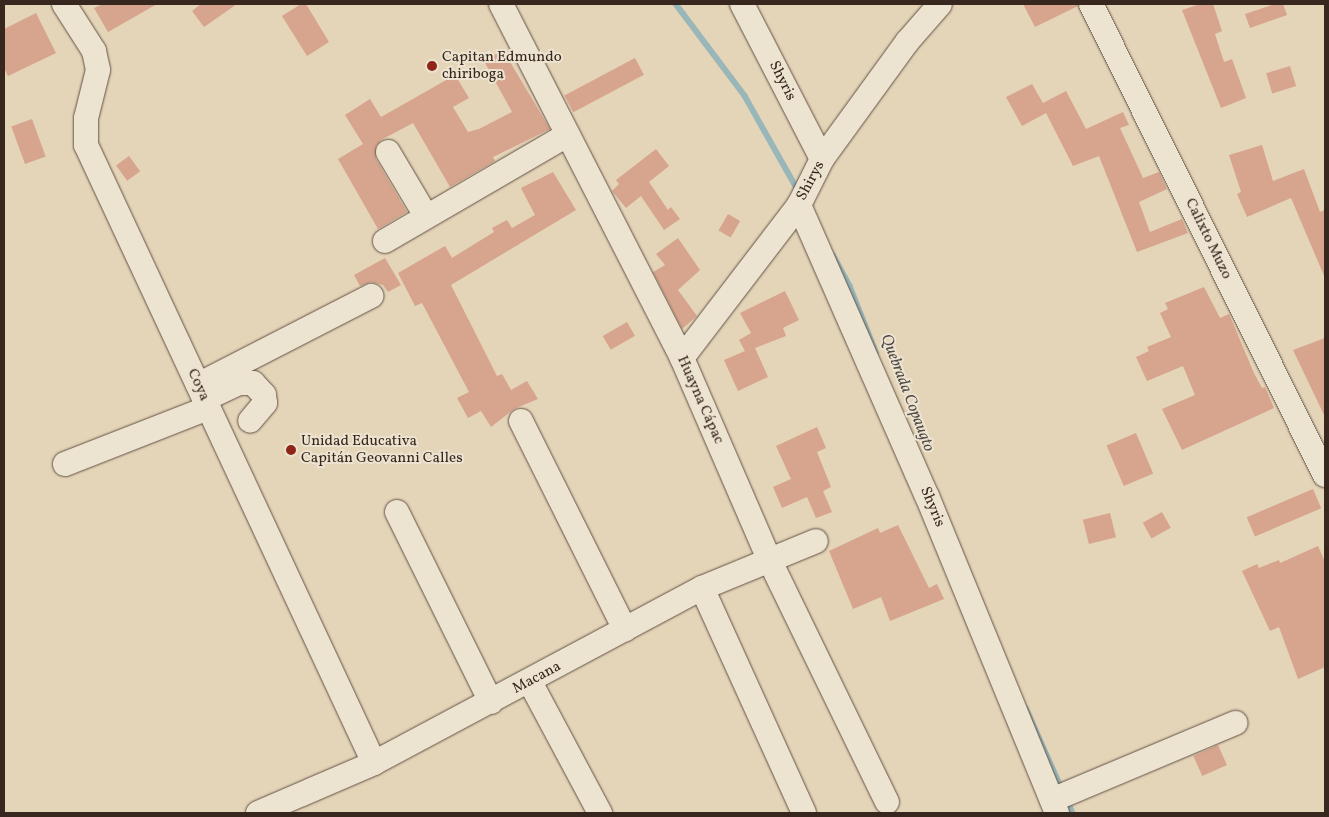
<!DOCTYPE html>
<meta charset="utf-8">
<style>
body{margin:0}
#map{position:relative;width:1329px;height:817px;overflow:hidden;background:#e4d4b8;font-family:Vollkorn,serif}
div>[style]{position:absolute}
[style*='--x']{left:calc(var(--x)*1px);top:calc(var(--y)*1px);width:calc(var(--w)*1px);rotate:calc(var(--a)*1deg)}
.stream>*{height:5.5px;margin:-2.75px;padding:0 2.75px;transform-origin:2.75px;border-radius:2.75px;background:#99b6b9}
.building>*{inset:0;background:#d7a48e;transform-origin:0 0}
.roads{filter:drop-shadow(0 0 1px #625244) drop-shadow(0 0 1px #625244)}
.minor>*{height:24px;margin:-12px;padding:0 12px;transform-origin:12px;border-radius:12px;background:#ede3d1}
.dots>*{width:14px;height:14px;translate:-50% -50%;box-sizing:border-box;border:2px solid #ede3d1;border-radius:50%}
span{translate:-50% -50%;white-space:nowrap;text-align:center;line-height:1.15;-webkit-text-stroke:4px #ede3d1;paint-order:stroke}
.poi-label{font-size:15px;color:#37271e}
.left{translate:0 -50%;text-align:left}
.street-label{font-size:15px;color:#37271e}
.water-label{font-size:16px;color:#504b45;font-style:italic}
.frame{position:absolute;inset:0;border:5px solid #37271e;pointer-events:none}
</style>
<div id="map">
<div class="stream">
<div style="--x:676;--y:4;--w:115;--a:53.1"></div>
<div style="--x:745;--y:96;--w:110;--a:60.6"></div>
<div style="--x:833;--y:255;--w:35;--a:61"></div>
<div style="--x:850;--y:286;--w:71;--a:68.5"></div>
<div style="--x:1026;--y:708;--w:91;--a:66"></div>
<div style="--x:1067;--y:799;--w:15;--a:67"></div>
</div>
<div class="building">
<div style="clip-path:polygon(103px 4px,157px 4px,108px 32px,94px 8px)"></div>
<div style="clip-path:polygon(201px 4px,237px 4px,204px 27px,192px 11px)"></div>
<div style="clip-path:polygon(301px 4px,306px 4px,329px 42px,307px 56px,282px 16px)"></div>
<div style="clip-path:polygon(1023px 4px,1077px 4px,1078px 6px,1035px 27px)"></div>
<div style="clip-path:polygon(1200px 4px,1213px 4px,1222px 31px,1215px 34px,1224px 62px,1232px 59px,1246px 98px,1221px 108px,1182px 10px)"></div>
<div style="clip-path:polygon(1275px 4px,1283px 4px,1287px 15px,1250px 28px,1245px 14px)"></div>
<div style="clip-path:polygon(36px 13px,56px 53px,8px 76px,4px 68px,4px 29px)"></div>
<div style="clip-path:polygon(503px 50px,550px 129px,493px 157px,495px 161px,450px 187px,413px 123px,381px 140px,376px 146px,376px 159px,407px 212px,378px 229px,338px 159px,363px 144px,345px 115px,370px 99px,381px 117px,455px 75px,469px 98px,453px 107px,468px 132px,479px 129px,512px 112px,484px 61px)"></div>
<div style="left:635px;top:58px;width:19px;height:80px;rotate:62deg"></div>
<div style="left:1290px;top:66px;width:21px;height:25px;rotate:73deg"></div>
<div style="clip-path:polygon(1032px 84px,1043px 103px,1066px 91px,1086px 129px,1123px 112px,1129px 125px,1120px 128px,1143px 178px,1159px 172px,1167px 189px,1139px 202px,1150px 232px,1182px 219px,1188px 233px,1137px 252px,1099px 156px,1073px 166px,1046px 113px,1022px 126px,1006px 97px)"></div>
<div style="left:32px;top:119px;width:40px;height:22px;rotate:70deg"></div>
<div style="clip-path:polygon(1262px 145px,1273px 181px,1304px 169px,1320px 212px,1325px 210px,1325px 278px,1291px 198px,1247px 217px,1237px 194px,1241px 192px,1229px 155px)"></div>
<div style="clip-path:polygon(656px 149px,669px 166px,649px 182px,668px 210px,671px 207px,680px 219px,664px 230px,641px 196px,626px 208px,612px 191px,619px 184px,616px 180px)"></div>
<div style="left:129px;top:156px;width:19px;height:16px;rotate:54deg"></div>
<div style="clip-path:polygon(553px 172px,576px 210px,451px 285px,497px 376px,502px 374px,511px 390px,527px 381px,538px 399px,514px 409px,491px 427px,481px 411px,468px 418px,457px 398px,469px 392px,422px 303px,415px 306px,398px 273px,445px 246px,452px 258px,494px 232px,492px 228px,507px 220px,512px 228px,535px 215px,521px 188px)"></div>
<div style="left:728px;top:214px;width:14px;height:19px;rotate:30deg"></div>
<div style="clip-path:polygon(678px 238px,700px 270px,678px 290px,697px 316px,682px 329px,653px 272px,665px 265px,656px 254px)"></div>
<div style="clip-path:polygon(385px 258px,401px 285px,388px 292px,383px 285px,371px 282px,360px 286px,354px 275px)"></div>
<div style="clip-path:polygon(1204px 287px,1220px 318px,1229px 314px,1254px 373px,1262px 388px,1265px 387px,1274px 408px,1182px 450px,1162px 409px,1195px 395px,1183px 366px,1147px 381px,1136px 357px,1149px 351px,1147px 347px,1171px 337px,1160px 313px,1168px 309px,1165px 303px)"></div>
<div style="clip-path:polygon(785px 291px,799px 320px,783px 328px,786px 336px,755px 348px,768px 377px,738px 391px,724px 360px,745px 351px,739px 340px,751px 333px,740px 313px)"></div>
<div style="left:627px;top:322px;width:16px;height:28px;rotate:60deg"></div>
<div style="clip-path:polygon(1325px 338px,1325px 417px,1293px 350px)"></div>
<div style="clip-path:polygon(817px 427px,826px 448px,817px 452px,831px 487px,823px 491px,832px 512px,816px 518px,807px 497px,782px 508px,773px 487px,791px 479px,776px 446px)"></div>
<div style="left:1136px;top:433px;width:44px;height:32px;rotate:67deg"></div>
<div style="left:1313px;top:489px;width:21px;height:72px;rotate:67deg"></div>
<div style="left:1162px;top:512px;width:18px;height:22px;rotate:61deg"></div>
<div style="left:1110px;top:513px;width:25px;height:28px;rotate:76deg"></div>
<div style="clip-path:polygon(898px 525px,929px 588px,937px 584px,944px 599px,890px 621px,881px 597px,853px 609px,829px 551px,878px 528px,880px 533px)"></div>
<div style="clip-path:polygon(1318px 546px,1325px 562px,1325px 667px,1298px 679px,1279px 627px,1270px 631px,1242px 571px,1257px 564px,1259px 568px,1279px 560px,1280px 563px)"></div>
<div style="left:1218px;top:745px;width:22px;height:27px;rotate:66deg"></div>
</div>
<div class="roads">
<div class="minor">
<div style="--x:64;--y:4;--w:56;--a:57.4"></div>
<div style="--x:94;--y:51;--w:19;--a:78"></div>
<div style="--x:98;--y:70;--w:49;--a:104"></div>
<div style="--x:86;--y:118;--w:27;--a:90"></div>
<div style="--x:86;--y:145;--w:682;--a:65.01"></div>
<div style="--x:501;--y:4;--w:398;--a:62.9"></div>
<div style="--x:682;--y:358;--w:219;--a:66.6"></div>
<div style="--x:769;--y:559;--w:270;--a:64.1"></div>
<div style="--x:742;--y:4;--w:174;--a:62.7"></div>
<div style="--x:1091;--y:4;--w:526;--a:63.58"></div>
<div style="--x:388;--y:152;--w:74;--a:59.3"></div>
<div style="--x:799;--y:205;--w:318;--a:66.3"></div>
<div style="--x:927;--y:496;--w:343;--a:67.7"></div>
<div style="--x:385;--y:241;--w:211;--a:-30.2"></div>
<div style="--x:682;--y:358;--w:193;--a:-52.6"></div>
<div style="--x:799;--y:205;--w:51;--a:-63.4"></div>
<div style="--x:822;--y:159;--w:145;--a:-54"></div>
<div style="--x:907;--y:42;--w:50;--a:-49"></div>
<div style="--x:198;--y:385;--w:195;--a:-27.2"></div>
<div style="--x:211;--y:396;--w:31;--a:-25"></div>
<div style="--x:239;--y:383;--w:14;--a:0"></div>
<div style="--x:253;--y:383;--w:16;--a:47"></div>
<div style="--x:264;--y:395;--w:8;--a:83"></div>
<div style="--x:265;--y:403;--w:23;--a:130"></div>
<div style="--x:521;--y:421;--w:233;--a:63.5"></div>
<div style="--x:65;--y:464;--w:154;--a:-21.4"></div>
<div style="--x:397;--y:512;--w:212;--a:63.7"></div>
<div style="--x:702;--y:588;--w:247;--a:65.6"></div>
<div style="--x:530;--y:682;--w:149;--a:61.9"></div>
<div style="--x:1052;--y:800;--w:199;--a:-22.8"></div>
<div style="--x:258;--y:813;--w:126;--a:-23.3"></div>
<div style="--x:374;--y:763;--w:372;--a:-28.1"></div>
<div style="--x:702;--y:588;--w:123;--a:-22.4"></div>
</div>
</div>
<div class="dots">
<div style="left:432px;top:66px;background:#8f2418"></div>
<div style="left:291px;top:450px;background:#8f2418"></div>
</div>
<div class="poi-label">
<span class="left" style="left:442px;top:66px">Capitan Edmundo<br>chiriboga</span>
<span class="left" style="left:301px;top:450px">Unidad Educativa<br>Capitán Geovanni Calles</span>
</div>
<div class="street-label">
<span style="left:782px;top:81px;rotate:63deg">Shyris</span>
<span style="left:811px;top:181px;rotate:-62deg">Shirys</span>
<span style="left:1208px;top:239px;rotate:64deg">Calixto Muzo</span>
<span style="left:198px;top:385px;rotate:65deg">Coya</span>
<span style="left:700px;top:400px;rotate:66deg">Huayna Cápac</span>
<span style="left:932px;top:507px;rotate:67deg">Shyris</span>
<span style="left:537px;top:678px;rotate:-28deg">Macana</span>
</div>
<div class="water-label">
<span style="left:907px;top:393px;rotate:69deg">Quebrada Copaugto</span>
</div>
<div class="frame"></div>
</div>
